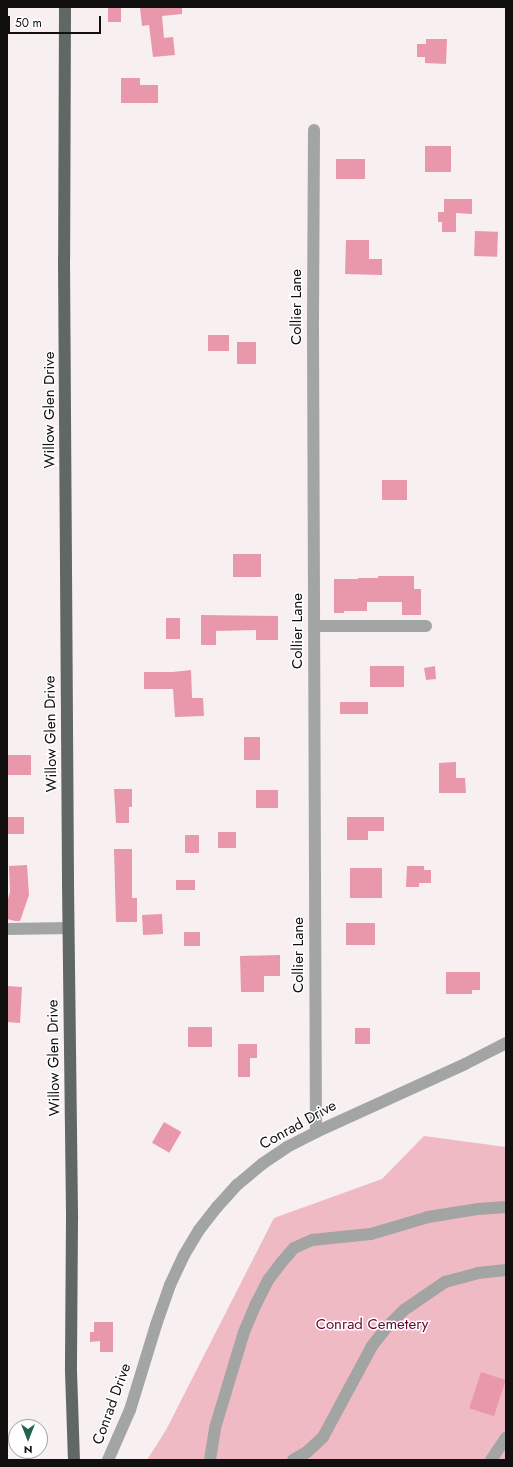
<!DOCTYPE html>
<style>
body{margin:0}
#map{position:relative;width:513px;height:1467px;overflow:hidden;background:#f7eff0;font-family:Jost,sans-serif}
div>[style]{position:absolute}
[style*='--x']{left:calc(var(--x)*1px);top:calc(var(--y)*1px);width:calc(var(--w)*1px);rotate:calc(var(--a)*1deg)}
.green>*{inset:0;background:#f0bac5}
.building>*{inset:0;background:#e997aa;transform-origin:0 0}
.minor>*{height:12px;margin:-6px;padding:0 6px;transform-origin:6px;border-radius:6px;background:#a2a5a4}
.major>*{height:12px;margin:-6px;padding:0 6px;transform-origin:6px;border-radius:6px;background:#616765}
span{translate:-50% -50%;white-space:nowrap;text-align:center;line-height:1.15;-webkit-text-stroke:3px #fff;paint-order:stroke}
.street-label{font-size:15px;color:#120f0f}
.park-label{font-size:15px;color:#68032e}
.frame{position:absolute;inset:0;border:8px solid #120f0f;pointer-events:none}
.north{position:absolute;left:8px;top:1419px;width:40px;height:40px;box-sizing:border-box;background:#fff;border:1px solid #a09f9f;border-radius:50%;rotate:180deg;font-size:11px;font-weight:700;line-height:16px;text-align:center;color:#120f0f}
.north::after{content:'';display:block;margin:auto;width:14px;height:18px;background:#236451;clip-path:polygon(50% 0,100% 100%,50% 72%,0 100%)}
.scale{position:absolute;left:8px;top:16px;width:93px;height:18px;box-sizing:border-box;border:2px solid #120f0f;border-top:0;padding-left:5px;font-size:12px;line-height:14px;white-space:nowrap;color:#120f0f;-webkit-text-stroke:3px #fff;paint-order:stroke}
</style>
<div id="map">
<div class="green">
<div style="clip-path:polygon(424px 1136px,506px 1147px,506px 1460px,147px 1460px,166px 1430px,274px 1218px,382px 1179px)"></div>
</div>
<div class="building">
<div style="left:108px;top:7px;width:13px;height:15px"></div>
<div style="clip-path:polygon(140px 7px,182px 7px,182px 14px,162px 16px,164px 38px,173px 37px,175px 55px,153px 57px,149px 25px,142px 26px)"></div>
<div style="clip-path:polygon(426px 39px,447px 39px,446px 64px,425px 63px,425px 57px,417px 57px,417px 44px,426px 44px)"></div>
<div style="clip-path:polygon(121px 78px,140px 78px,140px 85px,158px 85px,158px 103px,121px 103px)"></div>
<div style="left:425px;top:146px;width:26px;height:26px"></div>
<div style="left:336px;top:159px;width:29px;height:20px"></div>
<div style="clip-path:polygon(444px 199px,472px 199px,472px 214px,456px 213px,456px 232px,442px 232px,442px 222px,438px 222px,438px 212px,444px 212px)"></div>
<div style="left:475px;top:231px;width:23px;height:25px;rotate:2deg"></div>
<div style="clip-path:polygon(346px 240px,369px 240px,369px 259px,382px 259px,382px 275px,345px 274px)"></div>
<div style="left:208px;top:335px;width:21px;height:16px"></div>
<div style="left:237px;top:342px;width:19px;height:22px"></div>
<div style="left:382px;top:480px;width:25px;height:20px"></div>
<div style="left:233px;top:554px;width:28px;height:23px"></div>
<div style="clip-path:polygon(378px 576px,414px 576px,414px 589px,421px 589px,421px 615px,402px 615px,402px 602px,367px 602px,367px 611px,344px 611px,344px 613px,334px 613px,334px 579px,358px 579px,358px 578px,378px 578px)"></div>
<div style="clip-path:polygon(201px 615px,278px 616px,278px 640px,256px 640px,256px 630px,216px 631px,216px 645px,201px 645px)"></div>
<div style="left:180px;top:618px;width:21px;height:14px;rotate:90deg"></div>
<div style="left:404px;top:666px;width:21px;height:34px;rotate:90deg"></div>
<div style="clip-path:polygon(435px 666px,436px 679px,426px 680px,424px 668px)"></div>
<div style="clip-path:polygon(191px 670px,192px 698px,203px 698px,204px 716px,175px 717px,173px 689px,144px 689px,144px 672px,173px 672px)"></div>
<div style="left:340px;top:702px;width:28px;height:12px"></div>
<div style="left:244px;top:737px;width:16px;height:23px"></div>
<div style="left:7px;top:755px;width:24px;height:20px"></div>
<div style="clip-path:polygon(456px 762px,456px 778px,465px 778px,466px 793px,439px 793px,439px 763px)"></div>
<div style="clip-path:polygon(114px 789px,132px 789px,132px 807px,129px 807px,129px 823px,116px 823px)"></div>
<div style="left:256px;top:790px;width:22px;height:18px"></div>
<div style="left:7px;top:817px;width:17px;height:17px"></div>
<div style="clip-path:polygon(347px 817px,384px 817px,384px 831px,368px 831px,368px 840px,347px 840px)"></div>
<div style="left:218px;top:832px;width:18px;height:16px"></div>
<div style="left:185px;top:835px;width:14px;height:18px"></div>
<div style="clip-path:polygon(114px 849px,132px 849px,132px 898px,137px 898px,137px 922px,116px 922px)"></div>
<div style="clip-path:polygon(27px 865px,29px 895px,20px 921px,15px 921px,7px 919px,7px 903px,10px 892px,9px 866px)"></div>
<div style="clip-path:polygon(407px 866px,424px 866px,424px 870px,431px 870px,431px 883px,419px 883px,419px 887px,406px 887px)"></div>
<div style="left:350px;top:868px;width:32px;height:30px"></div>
<div style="left:176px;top:880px;width:19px;height:10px"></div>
<div style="left:162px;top:914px;width:20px;height:20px;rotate:87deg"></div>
<div style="left:375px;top:923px;width:22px;height:29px;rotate:90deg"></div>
<div style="left:184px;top:932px;width:16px;height:14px"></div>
<div style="clip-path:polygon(280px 955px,280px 976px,264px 976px,264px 992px,241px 992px,240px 956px)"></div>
<div style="clip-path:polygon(446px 972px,480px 972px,480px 990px,472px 990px,472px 994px,446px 994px)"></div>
<div style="clip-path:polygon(7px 986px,22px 987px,20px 1023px,7px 1022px)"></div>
<div style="left:188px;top:1027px;width:24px;height:20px"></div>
<div style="left:355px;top:1028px;width:15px;height:16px"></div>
<div style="clip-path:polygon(238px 1044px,257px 1044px,257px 1058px,250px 1058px,250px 1077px,238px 1077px)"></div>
<div style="left:164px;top:1122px;width:20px;height:24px;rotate:30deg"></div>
<div style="clip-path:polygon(94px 1322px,113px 1322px,113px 1352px,100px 1352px,100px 1341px,90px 1342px,90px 1332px,94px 1332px)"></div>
<div style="left:481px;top:1372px;width:26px;height:38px;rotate:18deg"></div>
</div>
<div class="minor">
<div style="--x:314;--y:130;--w:200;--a:90.3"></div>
<div style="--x:313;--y:330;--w:802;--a:89.79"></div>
<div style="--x:314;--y:626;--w:112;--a:0"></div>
<div style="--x:7;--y:929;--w:61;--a:-0.9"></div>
<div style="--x:108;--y:1460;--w:55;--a:-66.3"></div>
<div style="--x:130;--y:1410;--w:89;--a:-73"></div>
<div style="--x:156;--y:1325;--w:42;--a:-70.7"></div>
<div style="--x:170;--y:1285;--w:33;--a:-65"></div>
<div style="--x:184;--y:1255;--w:29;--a:-59"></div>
<div style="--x:199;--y:1230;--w:29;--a:-52"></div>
<div style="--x:217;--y:1207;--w:30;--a:-48"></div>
<div style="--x:237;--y:1185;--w:33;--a:-40"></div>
<div style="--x:262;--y:1164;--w:30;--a:-34"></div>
<div style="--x:287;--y:1147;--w:33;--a:-27"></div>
<div style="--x:316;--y:1132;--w:164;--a:-24.5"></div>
<div style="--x:465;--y:1064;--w:46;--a:-27.1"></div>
<div style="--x:210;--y:1460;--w:32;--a:-81"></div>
<div style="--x:215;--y:1428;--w:100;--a:-73.2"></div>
<div style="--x:244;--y:1332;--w:30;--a:-67"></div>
<div style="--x:256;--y:1304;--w:28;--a:-63"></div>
<div style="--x:269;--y:1279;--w:20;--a:-53"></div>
<div style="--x:281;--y:1263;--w:20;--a:-49"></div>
<div style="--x:294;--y:1248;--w:20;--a:-24"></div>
<div style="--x:312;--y:1240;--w:59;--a:-5.8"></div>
<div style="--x:371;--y:1234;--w:59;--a:-16.6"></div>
<div style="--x:428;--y:1217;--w:51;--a:-9.1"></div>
<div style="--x:478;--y:1209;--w:28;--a:-4"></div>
<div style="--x:293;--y:1460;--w:16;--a:-30"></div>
<div style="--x:307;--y:1452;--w:22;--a:-43"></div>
<div style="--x:323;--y:1437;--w:103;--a:-61.7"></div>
<div style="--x:372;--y:1346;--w:24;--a:-52"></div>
<div style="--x:387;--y:1327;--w:24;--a:-45"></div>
<div style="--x:404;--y:1310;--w:50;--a:-34.3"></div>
<div style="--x:445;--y:1282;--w:34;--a:-15"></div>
<div style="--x:478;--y:1273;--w:28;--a:-6"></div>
<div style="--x:491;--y:1460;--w:27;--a:-56"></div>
</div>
<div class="major">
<div style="--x:65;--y:7;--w:252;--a:90.2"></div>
<div style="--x:64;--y:259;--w:626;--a:89.63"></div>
<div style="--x:68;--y:885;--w:334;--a:89.3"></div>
<div style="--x:72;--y:1219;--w:152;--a:90.4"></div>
<div style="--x:71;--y:1371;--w:89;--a:88.1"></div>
</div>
<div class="street-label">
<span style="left:297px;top:307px;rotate:-90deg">Collier Lane</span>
<span style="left:50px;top:410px;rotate:-90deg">Willow Glen Drive</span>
<span style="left:298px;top:631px;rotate:-90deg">Collier Lane</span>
<span style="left:51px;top:734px;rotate:-91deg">Willow Glen Drive</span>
<span style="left:299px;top:955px;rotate:-90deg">Collier Lane</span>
<span style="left:54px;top:1058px;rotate:-91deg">Willow Glen Drive</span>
<span style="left:298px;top:1125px;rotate:-29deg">Conrad Drive</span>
<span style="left:112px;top:1404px;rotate:-70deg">Conrad Drive</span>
</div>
<div class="park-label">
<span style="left:372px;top:1325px">Conrad Cemetery</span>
</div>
<div class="frame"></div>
<div class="north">N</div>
<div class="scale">50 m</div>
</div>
